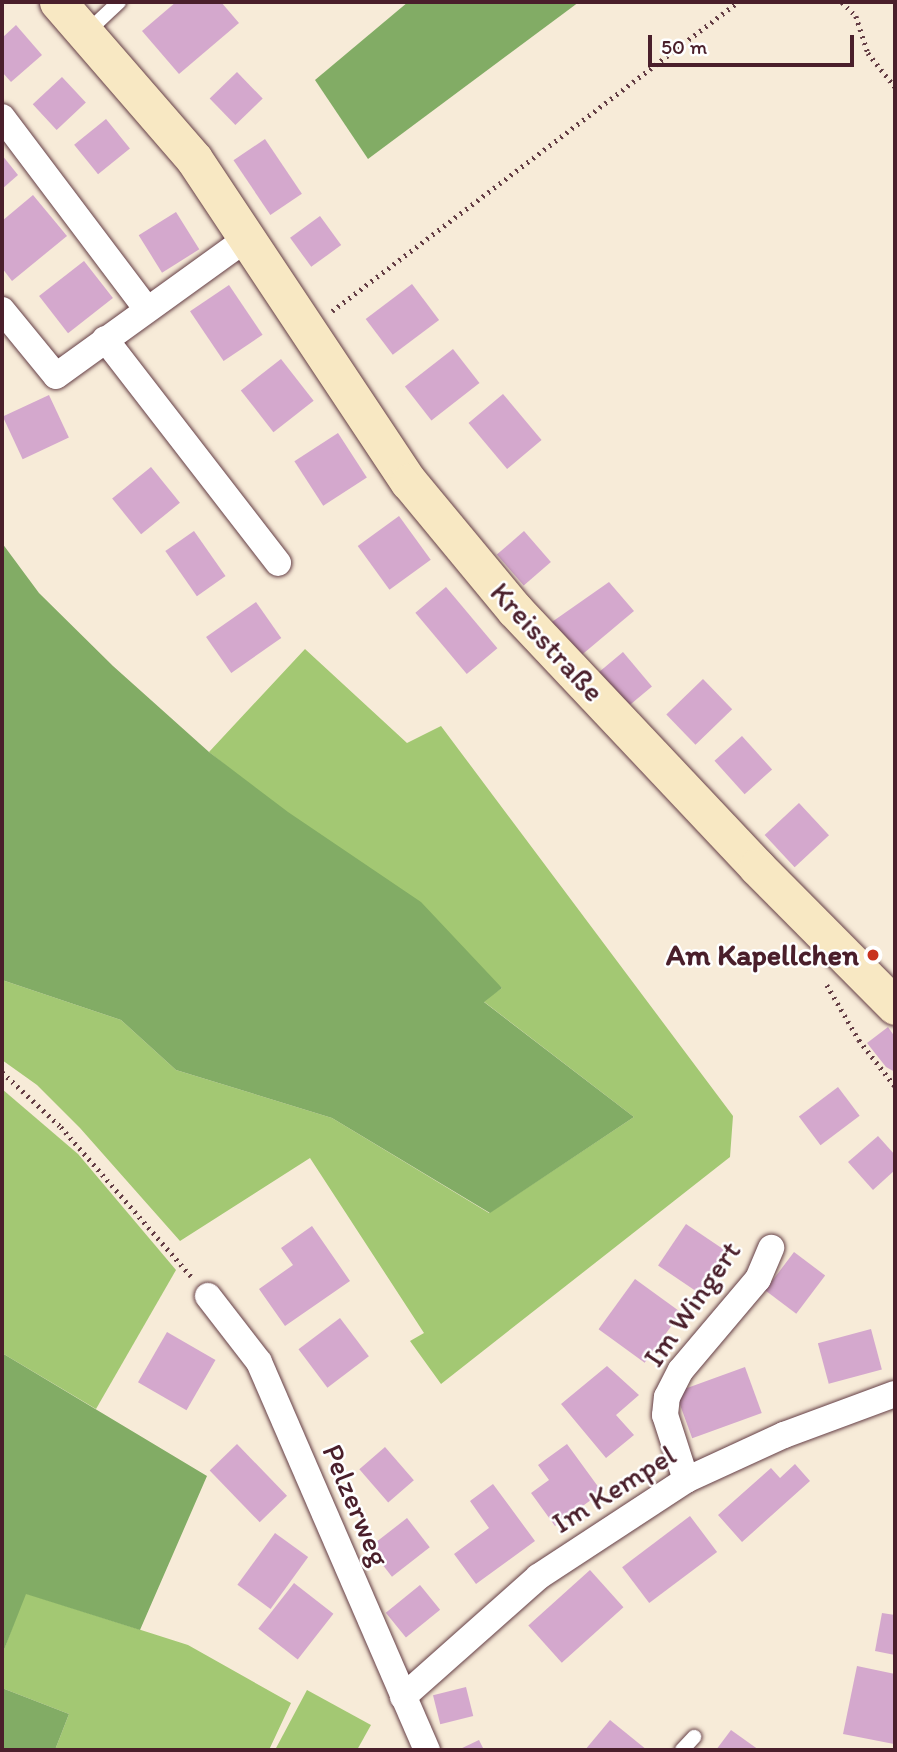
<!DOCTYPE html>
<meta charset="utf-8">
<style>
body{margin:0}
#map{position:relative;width:897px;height:1752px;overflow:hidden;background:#f7ebd8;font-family:Itim,sans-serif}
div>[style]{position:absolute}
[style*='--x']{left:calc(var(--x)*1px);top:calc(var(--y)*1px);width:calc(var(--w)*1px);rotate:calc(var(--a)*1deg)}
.green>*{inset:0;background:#a3c873}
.forest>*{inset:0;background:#82ac65}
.building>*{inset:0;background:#d4a8cd;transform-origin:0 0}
.path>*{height:4.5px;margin-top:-2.25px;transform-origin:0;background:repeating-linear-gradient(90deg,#643e45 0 2px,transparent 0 7px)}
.roads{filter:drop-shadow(0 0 2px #643e45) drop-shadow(0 0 2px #643e45)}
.lane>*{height:14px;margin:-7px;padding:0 7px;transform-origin:7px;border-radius:7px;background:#fff}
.street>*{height:26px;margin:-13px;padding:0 13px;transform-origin:13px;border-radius:13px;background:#fff}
.secondary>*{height:37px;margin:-18.5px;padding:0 18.5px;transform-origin:18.5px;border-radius:18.5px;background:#f8e8c3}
.dots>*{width:19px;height:19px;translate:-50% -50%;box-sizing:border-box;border:4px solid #fff;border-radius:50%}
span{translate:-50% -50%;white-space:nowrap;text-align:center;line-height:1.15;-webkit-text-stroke:5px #fff;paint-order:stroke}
.street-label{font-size:30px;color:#4a1f2b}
.poi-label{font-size:30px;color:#4a1f2b;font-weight:700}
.right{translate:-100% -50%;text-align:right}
.frame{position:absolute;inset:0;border:4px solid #4a1f2b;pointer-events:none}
.scale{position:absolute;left:648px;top:35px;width:206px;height:32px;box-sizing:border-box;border:4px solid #4a1f2b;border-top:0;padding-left:9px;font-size:21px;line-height:24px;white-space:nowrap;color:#4a1f2b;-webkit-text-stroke:5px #fff;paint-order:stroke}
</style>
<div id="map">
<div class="green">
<div style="clip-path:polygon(305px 649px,407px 743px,441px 726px,733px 1116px,730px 1157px,441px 1384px,410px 1341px,424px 1333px,310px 1158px,180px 1241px,80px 1128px,37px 1085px,2px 1060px,2px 980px,121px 1020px,176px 1070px,332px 1118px,489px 1213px,634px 1117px,483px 1001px,502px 988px,209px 752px)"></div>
<div style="clip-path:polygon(2px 1089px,78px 1154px,176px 1270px,96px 1409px,2px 1353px)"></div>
<div style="clip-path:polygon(25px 1593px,188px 1645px,291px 1703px,269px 1750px,55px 1750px,69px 1714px,2px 1688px,2px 1655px)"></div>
<div style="clip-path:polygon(307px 1690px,371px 1725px,357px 1750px,275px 1750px)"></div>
</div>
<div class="forest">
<div style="clip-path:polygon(408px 2px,579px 2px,368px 159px,315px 80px)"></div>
<div style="clip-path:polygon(2px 543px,39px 593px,113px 666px,209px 752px,288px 812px,421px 902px,502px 988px,484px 1002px,634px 1117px,490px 1213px,332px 1118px,176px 1070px,121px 1020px,2px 980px)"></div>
<div style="clip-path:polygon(2px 1353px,207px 1476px,140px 1630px,26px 1594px,2px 1655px)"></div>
<div style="clip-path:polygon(2px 1688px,69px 1714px,55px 1750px,2px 1750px)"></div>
</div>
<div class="building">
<div style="clip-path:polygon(176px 2px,221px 2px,239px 23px,179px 74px,142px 31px)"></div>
<div style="clip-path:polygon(16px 25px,42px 55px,11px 82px,2px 72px,2px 38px)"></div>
<div style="left:237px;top:72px;width:37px;height:38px;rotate:46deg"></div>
<div style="left:62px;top:77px;width:35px;height:40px;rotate:47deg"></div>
<div style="left:106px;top:119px;width:38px;height:41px;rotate:51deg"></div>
<div style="left:265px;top:139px;width:66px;height:38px;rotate:56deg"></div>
<div style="clip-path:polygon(2px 155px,18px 175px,2px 189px)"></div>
<div style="clip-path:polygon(33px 195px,67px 236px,12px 281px,2px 268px,2px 221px)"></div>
<div style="left:176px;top:212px;width:44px;height:44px;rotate:58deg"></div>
<div style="left:320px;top:216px;width:36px;height:37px;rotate:54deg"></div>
<div style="left:84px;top:261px;width:47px;height:57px;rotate:52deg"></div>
<div style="left:412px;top:284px;width:45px;height:58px;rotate:53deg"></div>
<div style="left:229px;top:285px;width:60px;height:47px;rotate:56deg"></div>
<div style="left:453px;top:349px;width:43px;height:61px;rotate:52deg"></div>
<div style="left:281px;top:359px;width:53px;height:51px;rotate:52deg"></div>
<div style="left:503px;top:394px;width:60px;height:45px;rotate:50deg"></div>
<div style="left:49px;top:395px;width:47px;height:51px;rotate:65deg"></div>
<div style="left:338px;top:433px;width:53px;height:52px;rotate:57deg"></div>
<div style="left:151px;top:467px;width:46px;height:50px;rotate:51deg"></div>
<div style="left:399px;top:516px;width:54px;height:51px;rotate:54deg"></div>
<div style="left:194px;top:531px;width:55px;height:35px;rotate:55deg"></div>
<div style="left:524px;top:531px;width:41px;height:36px;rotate:49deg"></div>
<div style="clip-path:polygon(609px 582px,634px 611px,578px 658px,549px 624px)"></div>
<div style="left:446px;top:587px;width:80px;height:40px;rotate:50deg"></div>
<div style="left:256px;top:602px;width:44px;height:61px;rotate:55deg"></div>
<div style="left:623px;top:652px;width:45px;height:34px;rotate:50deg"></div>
<div style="left:703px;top:679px;width:42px;height:51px;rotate:46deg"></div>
<div style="left:742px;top:736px;width:45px;height:37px;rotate:48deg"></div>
<div style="left:799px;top:803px;width:44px;height:47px;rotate:47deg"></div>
<div style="clip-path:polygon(888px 1027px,895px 1037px,895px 1072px,886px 1067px,867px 1043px)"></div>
<div style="left:838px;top:1087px;width:36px;height:49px;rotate:53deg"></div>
<div style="clip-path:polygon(878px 1136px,895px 1155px,895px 1170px,873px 1190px,848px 1162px)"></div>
<div style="left:686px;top:1224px;width:50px;height:50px;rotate:34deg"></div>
<div style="clip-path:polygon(312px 1226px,350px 1281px,285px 1326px,259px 1289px,293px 1265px,281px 1248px)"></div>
<div style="left:794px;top:1252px;width:39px;height:48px;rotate:37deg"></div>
<div style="left:635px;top:1279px;width:57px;height:62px;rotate:36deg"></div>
<div style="left:340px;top:1318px;width:48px;height:52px;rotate:53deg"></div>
<div style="left:871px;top:1329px;width:42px;height:55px;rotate:75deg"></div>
<div style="left:167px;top:1332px;width:56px;height:58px;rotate:30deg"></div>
<div style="clip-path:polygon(607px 1366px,639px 1395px,616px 1415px,634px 1435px,606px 1458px,561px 1404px)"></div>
<div style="left:745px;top:1367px;width:49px;height:74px;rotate:70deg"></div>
<div style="left:237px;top:1444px;width:72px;height:38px;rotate:46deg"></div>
<div style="clip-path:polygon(567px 1444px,602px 1492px,555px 1526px,531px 1493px,549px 1480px,538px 1465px)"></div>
<div style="left:385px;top:1447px;width:44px;height:34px;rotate:49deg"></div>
<div style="clip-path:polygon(795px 1464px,810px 1481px,742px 1542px,718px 1515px,771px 1468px,780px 1478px)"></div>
<div style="clip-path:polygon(493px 1484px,535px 1541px,476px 1584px,454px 1554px,489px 1528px,470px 1501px)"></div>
<div style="left:690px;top:1516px;width:45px;height:85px;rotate:53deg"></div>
<div style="left:407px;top:1518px;width:37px;height:48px;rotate:52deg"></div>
<div style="left:275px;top:1533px;width:41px;height:64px;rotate:36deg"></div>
<div style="left:590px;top:1570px;width:50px;height:83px;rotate:48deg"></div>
<div style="left:294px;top:1583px;width:50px;height:58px;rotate:38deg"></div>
<div style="left:420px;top:1585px;width:32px;height:44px;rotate:51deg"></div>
<div style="clip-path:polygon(882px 1613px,895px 1615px,895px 1655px,875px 1651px)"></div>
<div style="clip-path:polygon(857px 1666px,895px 1674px,894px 1744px,843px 1734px)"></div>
<div style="left:466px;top:1687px;width:30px;height:34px;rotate:76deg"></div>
<div style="clip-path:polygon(610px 1720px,647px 1750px,585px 1750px)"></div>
<div style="clip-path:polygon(731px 1730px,759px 1750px,716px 1750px)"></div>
<div style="clip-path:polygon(479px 1740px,484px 1750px,458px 1750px)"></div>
</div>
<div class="path">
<div style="--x:842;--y:2;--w:20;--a:45"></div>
<div style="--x:856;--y:16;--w:39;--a:72"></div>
<div style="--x:868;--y:53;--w:43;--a:51.5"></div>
<div style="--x:332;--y:311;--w:510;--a:-37.27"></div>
<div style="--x:827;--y:985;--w:64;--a:59.8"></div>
<div style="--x:859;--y:1040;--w:58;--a:52"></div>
<div style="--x:2;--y:1072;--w:81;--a:43"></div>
<div style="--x:61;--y:1127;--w:198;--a:48.9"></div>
</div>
<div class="roads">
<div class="lane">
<div style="--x:87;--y:32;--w:44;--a:-43.2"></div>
<div style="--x:682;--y:1750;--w:18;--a:-47"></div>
</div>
<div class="street">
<div style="--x:2;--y:117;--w:239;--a:53"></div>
<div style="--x:2;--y:310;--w:85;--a:50.7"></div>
<div style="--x:56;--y:376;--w:238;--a:-35.8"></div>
<div style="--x:105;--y:339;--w:283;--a:52.3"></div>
<div style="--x:208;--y:1296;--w:83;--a:52.3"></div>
<div style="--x:259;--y:1362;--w:423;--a:66.6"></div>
<div style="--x:686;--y:1480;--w:68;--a:-107.9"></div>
<div style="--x:665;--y:1415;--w:18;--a:-84"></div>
<div style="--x:667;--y:1397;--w:30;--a:-63"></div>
<div style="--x:681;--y:1370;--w:119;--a:-49.8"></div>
<div style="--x:758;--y:1279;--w:34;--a:-67"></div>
<div style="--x:403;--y:1697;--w:181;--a:-41.6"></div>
<div style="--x:538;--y:1577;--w:177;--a:-33.2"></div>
<div style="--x:686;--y:1480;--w:108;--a:-24.7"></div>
<div style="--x:784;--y:1435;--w:118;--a:-20.3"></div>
</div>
<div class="secondary">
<div style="--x:58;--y:2;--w:208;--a:49.1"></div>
<div style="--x:194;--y:159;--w:388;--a:56.4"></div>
<div style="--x:409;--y:482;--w:166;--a:50.4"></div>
<div style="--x:515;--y:610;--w:353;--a:46.7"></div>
<div style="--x:757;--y:867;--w:196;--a:45.2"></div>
</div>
</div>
<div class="dots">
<div style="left:873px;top:955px;background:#c8321e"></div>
</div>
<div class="street-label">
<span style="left:547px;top:642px;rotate:47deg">Kreisstraße</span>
<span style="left:692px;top:1304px;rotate:-55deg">Im Wingert</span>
<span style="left:614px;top:1489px;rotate:-32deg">Im Kempel</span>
<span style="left:356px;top:1505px;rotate:67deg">Pelzerweg</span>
</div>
<div class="poi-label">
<span class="right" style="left:859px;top:955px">Am Kapellchen</span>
</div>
<div class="frame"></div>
<div class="scale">50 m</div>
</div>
